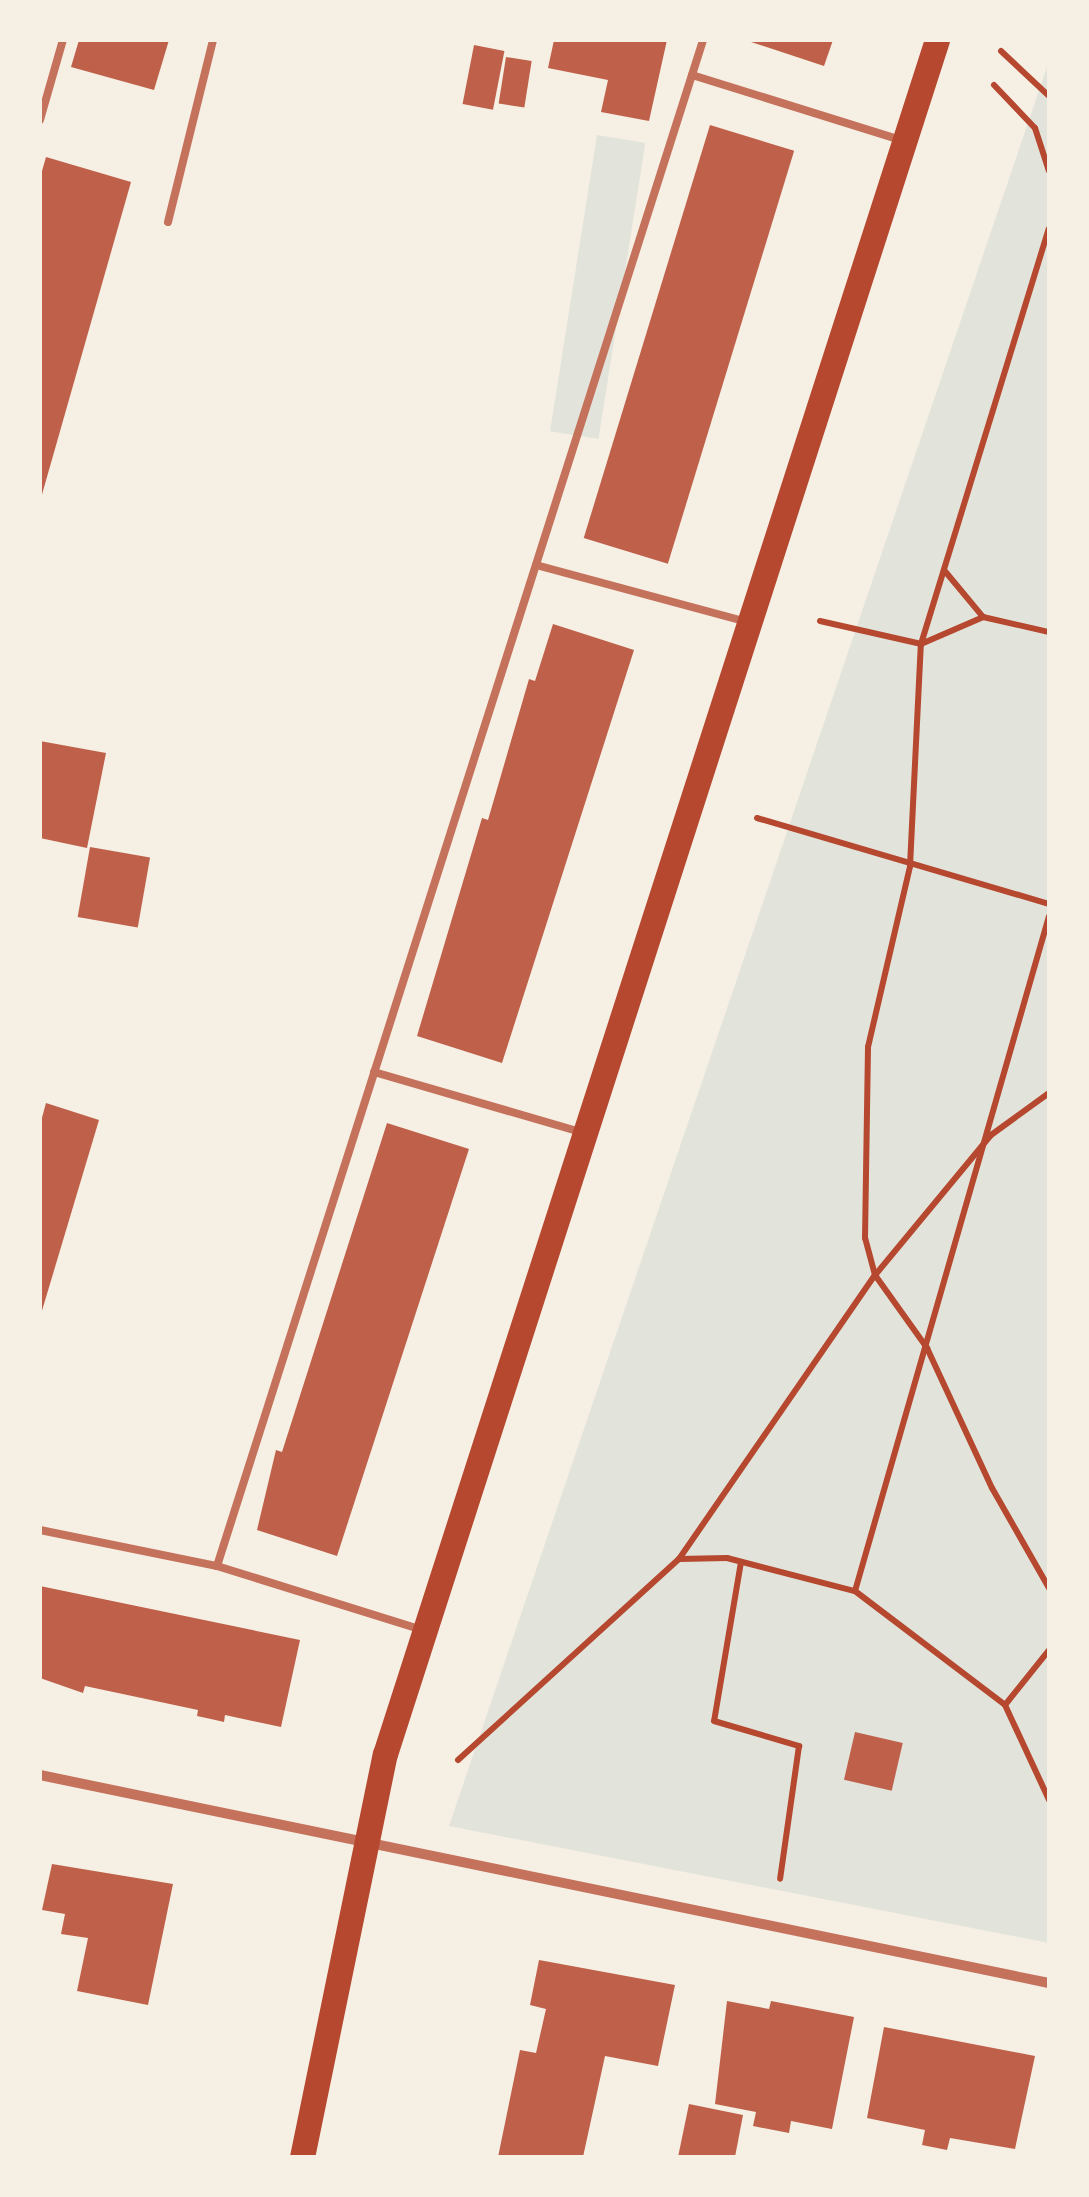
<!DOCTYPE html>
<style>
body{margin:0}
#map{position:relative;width:1089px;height:2197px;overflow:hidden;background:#f6efe4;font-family:Karla,sans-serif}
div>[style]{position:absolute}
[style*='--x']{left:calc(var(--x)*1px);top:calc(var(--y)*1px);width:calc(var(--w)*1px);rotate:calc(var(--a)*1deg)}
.green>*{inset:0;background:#e2e4dc;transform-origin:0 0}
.building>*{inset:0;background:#bf614a;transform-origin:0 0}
.path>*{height:6px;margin:-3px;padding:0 3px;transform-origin:3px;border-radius:3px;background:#b5482f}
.service>*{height:8px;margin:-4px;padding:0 4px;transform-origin:4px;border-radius:4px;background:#c5725c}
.minor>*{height:10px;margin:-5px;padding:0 5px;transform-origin:5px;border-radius:5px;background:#c5725c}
.primary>*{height:25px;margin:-12.5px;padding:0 12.5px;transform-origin:12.5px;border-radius:12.5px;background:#b5482f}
span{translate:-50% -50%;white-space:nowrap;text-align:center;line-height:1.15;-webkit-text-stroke:8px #f6efe4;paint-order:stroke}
.frame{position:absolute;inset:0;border:42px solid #f6efe4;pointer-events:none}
</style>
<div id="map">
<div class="green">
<div style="clip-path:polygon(1049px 61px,1049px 1943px,449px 1826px)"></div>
<div style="left:597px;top:135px;width:49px;height:300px;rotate:9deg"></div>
</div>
<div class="building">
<div style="clip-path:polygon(79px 40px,169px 40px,154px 90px,71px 67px)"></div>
<div style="clip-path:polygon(554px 40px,667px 40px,649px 121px,601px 112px,608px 80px,548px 68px)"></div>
<div style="clip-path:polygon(745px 40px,833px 40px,824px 66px)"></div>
<div style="left:474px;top:45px;width:31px;height:60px;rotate:11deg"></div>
<div style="left:506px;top:57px;width:26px;height:47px;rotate:9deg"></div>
<div style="left:710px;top:125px;width:88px;height:432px;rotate:17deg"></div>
<div style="clip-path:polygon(46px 157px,131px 182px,41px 498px,40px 178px)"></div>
<div style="clip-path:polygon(553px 624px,634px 650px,502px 1063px,417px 1036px,482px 818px,488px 820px,529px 679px,535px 681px)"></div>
<div style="clip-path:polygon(40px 741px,106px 753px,87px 848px,40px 838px)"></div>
<div style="left:90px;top:847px;width:61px;height:71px;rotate:10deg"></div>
<div style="clip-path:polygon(46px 1103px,99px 1120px,41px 1314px,40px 1125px)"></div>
<div style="clip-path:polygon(387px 1123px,469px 1149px,337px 1556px,257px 1530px,276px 1450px,282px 1452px)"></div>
<div style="clip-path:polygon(40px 1586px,300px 1640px,281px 1727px,225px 1715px,224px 1722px,211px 1719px,197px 1716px,198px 1710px,85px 1686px,83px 1693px,40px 1678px)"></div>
<div style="left:855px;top:1732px;width:49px;height:49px;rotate:13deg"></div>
<div style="clip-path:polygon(52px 1864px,173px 1884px,148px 2005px,77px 1991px,88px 1938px,61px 1934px,65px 1914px,42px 1910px)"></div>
<div style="clip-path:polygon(539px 1960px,675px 1985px,658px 2066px,605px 2056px,583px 2157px,498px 2157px,520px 2050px,536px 2053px,546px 2009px,530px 2005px)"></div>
<div style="clip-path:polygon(727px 2001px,769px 2009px,771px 2001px,854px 2017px,832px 2129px,791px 2121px,789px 2133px,753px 2126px,756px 2112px,715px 2104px)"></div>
<div style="clip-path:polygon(884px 2027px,1035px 2056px,1015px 2149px,950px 2138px,947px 2150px,922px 2145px,925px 2130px,867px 2118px)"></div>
<div style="clip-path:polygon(689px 2104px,743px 2115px,735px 2157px,678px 2157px)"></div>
</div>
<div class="path">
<div style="--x:1001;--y:51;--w:66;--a:43.2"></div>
<div style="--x:994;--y:85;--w:59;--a:46.4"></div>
<div style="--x:1035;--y:128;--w:45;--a:72"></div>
<div style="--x:944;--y:570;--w:61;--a:50.3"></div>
<div style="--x:820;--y:621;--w:104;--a:12.8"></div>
<div style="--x:921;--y:644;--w:68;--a:-23.5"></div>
<div style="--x:983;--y:617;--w:68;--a:12.8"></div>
<div style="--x:757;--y:818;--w:304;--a:16.4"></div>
<div style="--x:1049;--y:1093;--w:72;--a:144.1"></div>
<div style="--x:991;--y:1135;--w:182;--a:129.6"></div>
<div style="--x:875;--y:1275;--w:90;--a:54.5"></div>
<div style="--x:927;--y:1348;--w:154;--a:65.1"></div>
<div style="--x:992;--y:1488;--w:115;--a:60.3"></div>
<div style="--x:679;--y:1559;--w:345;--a:-55.4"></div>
<div style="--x:875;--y:1275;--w:38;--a:-105"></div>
<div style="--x:865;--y:1238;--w:191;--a:-89.1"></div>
<div style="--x:868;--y:1047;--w:186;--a:-76.9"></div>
<div style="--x:910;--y:866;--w:222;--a:-87.2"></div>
<div style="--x:921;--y:644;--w:434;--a:-72.9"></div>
<div style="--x:741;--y:1562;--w:161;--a:99.6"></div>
<div style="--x:714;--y:1721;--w:89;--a:16.4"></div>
<div style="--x:799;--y:1746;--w:134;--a:98.1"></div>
<div style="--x:855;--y:1591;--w:702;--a:-73.96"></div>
<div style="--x:1005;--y:1705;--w:70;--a:-51.3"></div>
<div style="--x:458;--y:1760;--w:299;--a:-42.3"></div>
<div style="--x:679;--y:1559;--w:48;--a:-1.2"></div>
<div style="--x:727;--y:1558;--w:132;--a:14.5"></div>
<div style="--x:855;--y:1591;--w:188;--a:37.2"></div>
<div style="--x:1005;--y:1705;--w:105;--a:65.1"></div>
</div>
<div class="service">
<div style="--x:692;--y:75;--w:219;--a:17.3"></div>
<div style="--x:40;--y:120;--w:83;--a:-74"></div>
<div style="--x:168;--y:222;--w:187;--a:-76.1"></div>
<div style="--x:536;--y:565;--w:215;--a:15.1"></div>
<div style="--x:374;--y:1072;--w:216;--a:16.2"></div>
<div style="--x:40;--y:1530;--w:181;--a:11.5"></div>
<div style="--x:217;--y:1566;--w:1602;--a:-72.33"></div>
<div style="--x:217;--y:1566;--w:216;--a:17.3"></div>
</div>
<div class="minor">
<div style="--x:40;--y:1775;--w:1030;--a:11.65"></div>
</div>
<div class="primary">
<div style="--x:302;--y:2157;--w:411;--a:-78.4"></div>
<div style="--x:385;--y:1754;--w:1801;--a:-72.15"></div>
</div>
<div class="frame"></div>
</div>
